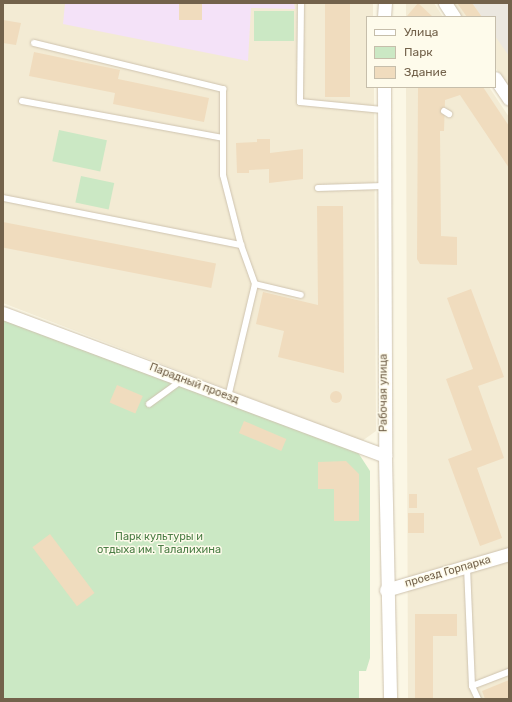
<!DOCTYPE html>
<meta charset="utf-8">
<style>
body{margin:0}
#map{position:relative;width:512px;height:702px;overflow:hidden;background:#fbf7e5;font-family:Rubik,sans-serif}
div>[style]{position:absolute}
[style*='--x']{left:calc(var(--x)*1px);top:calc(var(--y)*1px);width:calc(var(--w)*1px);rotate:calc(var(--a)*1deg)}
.residential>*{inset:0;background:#f3ebd4}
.industrial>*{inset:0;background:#ebe7df}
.education>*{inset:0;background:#f4e2f8}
.green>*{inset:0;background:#cbe8c4;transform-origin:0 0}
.building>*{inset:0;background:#f0dcbe;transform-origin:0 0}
.round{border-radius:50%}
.roads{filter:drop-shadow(0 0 1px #cec3af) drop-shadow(0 0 1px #cec3af)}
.service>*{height:6px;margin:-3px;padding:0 3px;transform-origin:3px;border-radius:3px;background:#fff}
.minor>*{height:13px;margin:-6.5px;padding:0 6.5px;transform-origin:6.5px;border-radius:6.5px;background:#fff}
span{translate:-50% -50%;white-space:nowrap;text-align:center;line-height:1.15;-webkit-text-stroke:3px #fefbeb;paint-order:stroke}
.street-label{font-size:11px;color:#73624b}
.park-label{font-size:11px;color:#4b7e46}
.frame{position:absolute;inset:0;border:4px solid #73624b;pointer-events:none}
.legend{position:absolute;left:366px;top:16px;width:130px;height:72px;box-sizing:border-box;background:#fefbeb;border:1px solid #c6beab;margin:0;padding:5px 7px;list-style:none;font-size:12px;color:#73624b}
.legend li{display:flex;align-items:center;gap:8px;height:20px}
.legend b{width:20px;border:1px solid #c6beab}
</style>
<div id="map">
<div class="residential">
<div style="clip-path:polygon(3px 3px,373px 3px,373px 17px,367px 17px,367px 87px,374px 87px,376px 431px,362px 441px,3px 303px)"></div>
<div style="clip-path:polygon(406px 3px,434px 3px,443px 17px,406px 17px)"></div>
<div style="clip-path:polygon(452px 3px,509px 3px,509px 88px,495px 67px,495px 17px,461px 17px)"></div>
<div style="clip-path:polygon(406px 87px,489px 87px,509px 117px,509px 699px,408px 699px)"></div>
</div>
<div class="industrial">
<div style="clip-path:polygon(472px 3px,509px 3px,509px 56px,495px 36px,495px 17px,482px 17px)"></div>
</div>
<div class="education">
<div style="clip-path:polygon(65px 3px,294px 3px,295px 9px,251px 8px,248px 61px,63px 24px)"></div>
</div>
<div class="green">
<div style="left:254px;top:11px;width:40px;height:30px"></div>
<div style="left:59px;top:130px;width:49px;height:32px;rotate:12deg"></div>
<div style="left:81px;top:176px;width:34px;height:27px;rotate:12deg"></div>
<div style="clip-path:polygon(3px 319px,357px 451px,370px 471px,370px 658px,366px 671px,359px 671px,359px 699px,3px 699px)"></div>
</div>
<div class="building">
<div style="left:179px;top:3px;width:23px;height:17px"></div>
<div style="left:325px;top:3px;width:25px;height:94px"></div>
<div style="clip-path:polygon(418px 3px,433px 17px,407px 16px)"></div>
<div style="clip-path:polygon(457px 3px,472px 3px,482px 17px,467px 17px)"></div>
<div style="clip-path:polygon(3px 20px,21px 23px,16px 45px,3px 43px)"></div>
<div style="clip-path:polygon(34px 52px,120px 70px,118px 79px,209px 98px,204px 122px,113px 104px,115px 93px,29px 76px)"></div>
<div style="clip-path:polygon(418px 87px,483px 87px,509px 126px,509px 168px,460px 95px,445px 100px,444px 131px,440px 131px,441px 236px,457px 237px,457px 265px,420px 264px,417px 259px)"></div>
<div style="clip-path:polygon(257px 139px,270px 139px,270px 153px,303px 149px,303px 179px,269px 183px,269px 169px,249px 170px,249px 173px,237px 173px,236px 143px,257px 142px)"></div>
<div style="clip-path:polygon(317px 206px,343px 206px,344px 373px,278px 357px,284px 331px,256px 324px,263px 292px,318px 305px)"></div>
<div style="left:3px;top:222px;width:217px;height:25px;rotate:11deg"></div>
<div style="clip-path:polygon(471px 289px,504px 377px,478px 386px,504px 458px,477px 468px,502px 538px,480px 546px,448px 459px,472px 450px,446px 379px,473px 369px,447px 298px)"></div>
<div style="left:117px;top:385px;width:28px;height:19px;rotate:23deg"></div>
<div class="round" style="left:330px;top:391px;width:12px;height:12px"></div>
<div style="left:244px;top:421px;width:46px;height:13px;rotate:23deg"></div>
<div style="clip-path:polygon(346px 461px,359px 474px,359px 521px,334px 521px,334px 489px,318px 489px,318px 462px)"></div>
<div style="left:409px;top:494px;width:8px;height:14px"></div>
<div style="left:408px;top:513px;width:16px;height:20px"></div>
<div style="left:50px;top:534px;width:74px;height:22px;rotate:53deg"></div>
<div style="clip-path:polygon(415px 614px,457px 614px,457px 636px,433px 636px,433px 699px,415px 699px)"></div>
<div style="clip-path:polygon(509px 680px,509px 699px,485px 699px,482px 691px)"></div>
</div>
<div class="roads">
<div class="service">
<div style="--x:301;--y:3;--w:99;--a:90.6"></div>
<div style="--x:300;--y:102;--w:83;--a:5.5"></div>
<div style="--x:34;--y:43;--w:195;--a:13.7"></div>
<div style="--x:223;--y:89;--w:86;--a:90"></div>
<div style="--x:223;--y:175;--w:72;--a:75.6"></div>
<div style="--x:241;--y:245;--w:41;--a:70.3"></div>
<div style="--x:255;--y:284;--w:116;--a:103.4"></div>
<div style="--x:22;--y:101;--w:204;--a:10.4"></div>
<div style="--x:444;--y:111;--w:6;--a:31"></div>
<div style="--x:318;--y:188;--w:65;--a:-1.8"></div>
<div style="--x:3;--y:198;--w:243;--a:11.2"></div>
<div style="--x:255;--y:284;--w:47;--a:13.4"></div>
<div style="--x:149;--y:404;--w:39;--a:-36"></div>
<div style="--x:467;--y:567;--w:119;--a:87.6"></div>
<div style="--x:478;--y:699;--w:14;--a:-115"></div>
<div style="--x:472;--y:686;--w:40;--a:-21"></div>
</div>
<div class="minor">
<div style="--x:445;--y:3;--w:17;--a:57"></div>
<div style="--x:384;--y:17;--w:14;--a:-86"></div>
<div style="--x:495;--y:78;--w:25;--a:56"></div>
<div style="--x:384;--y:87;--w:369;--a:89.8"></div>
<div style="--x:385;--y:456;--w:243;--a:88.8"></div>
<div style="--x:3;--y:313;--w:408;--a:20.5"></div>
<div style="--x:386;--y:590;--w:128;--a:-16.3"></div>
</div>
</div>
<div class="street-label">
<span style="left:194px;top:384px;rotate:21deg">Парадный проезд</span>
<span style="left:384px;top:393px;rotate:-90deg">Рабочая улица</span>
<span style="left:448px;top:572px;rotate:-16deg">проезд Горпарка</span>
</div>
<div class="park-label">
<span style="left:159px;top:544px">Парк культуры и<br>отдыха им. Талалихина</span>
</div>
<div class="frame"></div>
<ul class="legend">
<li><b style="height:5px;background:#fff"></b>Улица</li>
<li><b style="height:11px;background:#cbe8c4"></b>Парк</li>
<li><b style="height:11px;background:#f0dcbe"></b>Здание</li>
</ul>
</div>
